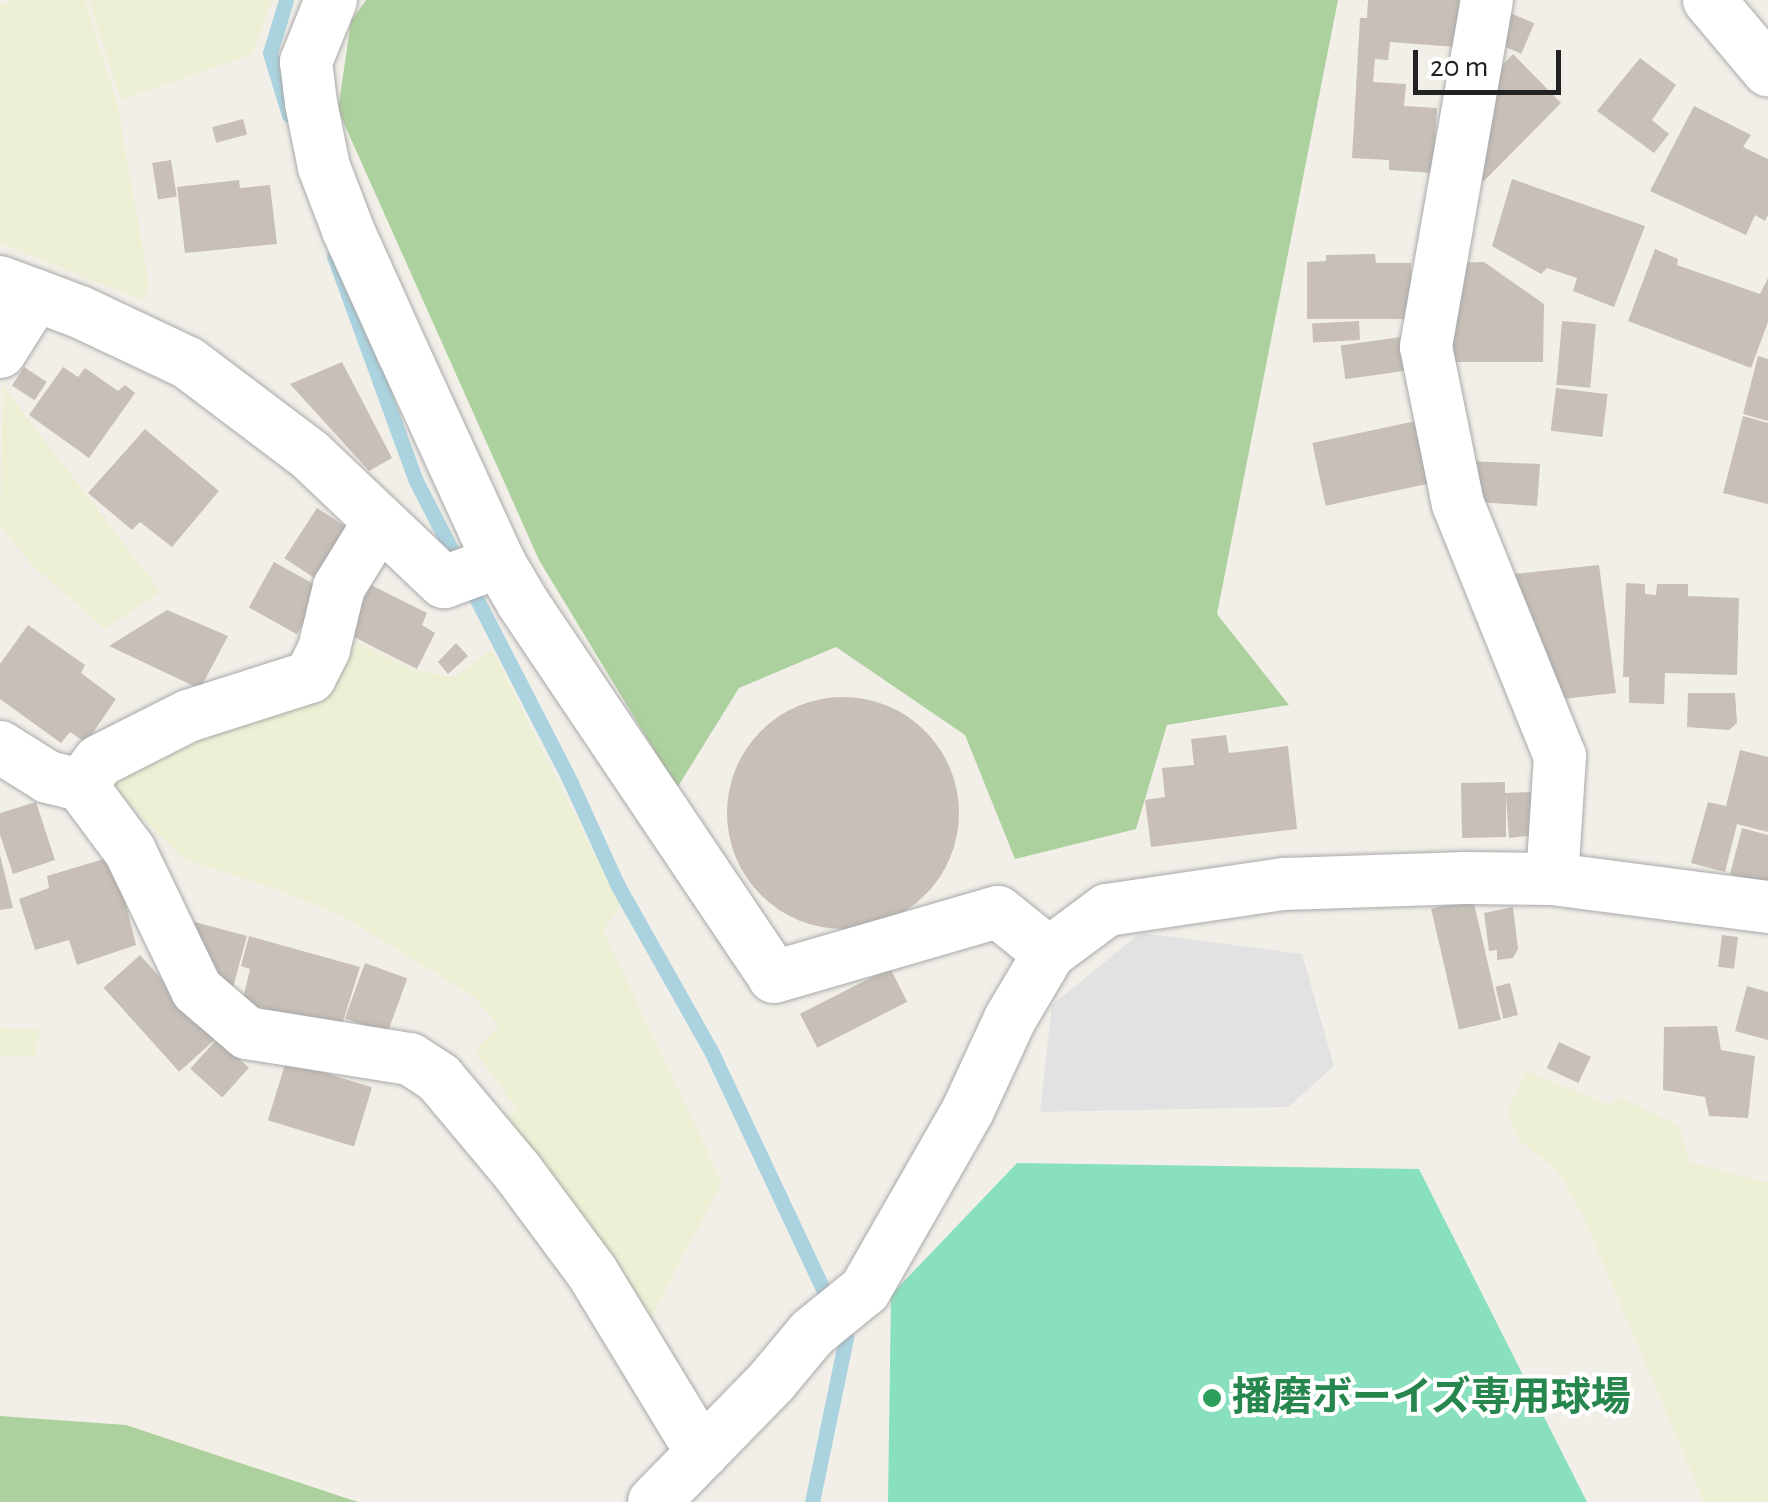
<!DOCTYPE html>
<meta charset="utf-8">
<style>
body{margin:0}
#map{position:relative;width:1768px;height:1502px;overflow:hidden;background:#f2efe9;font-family:"Alegreya Sans","Noto Sans JP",sans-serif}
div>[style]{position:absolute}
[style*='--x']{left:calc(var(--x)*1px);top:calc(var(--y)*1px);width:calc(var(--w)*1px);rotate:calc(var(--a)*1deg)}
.farmland>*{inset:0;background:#eef0d5}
.forest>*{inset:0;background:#add19e}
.pitch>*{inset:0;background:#88e0be}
.parking>*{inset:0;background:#e2e2e2}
.stream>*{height:15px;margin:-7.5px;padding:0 7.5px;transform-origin:7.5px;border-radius:7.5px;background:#aad3df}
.building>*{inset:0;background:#c7bfb8;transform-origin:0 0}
.round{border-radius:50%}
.roads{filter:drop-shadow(0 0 2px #a9a9a9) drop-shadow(0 0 2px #a9a9a9)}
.minor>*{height:52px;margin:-26px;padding:0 26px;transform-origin:26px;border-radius:26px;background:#fff}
.dots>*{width:28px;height:28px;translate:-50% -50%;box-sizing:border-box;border:5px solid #fff;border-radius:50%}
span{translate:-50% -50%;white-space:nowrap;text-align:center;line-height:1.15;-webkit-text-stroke:8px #fff;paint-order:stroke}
.leisure-label{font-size:40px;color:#27864d;font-weight:700}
.left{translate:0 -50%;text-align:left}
.scale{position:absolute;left:1413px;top:50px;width:148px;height:45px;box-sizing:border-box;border:5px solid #222;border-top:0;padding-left:12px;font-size:30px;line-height:35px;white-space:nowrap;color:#222;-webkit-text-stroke:8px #fff;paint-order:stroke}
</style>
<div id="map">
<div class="farmland">
<div style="clip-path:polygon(14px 0,85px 0,117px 102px,149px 284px,144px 301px,0 243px,0 5px)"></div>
<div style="clip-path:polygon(89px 0,272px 0,253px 54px,121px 100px)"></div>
<div style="clip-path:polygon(3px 386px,161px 592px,105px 629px,35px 568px,0 527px)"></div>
<div style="clip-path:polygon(340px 634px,414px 670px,454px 677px,492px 649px,621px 907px,603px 930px,722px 1182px,647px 1326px,502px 1125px,516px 1108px,475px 1051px,499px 1026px,474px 997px,342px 916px,279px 890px,183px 859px,104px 778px)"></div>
<div style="clip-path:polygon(0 1028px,40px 1029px,35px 1057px,0 1055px)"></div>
<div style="clip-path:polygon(1526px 1071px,1610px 1105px,1620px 1097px,1679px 1126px,1690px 1162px,1768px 1183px,1768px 1502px,1704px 1502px,1583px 1216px,1557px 1170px,1519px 1140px,1507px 1112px)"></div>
</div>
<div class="forest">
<div style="clip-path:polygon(366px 0,1338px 0,1217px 614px,1289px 705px,1167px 725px,1136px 829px,1015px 859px,965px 735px,836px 647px,739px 688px,677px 788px,539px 560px,338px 110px,351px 21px)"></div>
<div style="clip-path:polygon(0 1416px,126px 1425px,358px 1502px,0 1502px)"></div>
</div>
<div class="pitch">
<div style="clip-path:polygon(1017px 1163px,1419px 1169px,1587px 1502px,888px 1502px,891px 1295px)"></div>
</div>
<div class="parking">
<div style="clip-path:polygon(1140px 933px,1302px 954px,1334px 1066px,1288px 1107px,1040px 1112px,1052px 1005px)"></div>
</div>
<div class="stream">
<div style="--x:286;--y:0;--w:55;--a:106.8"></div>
<div style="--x:270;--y:53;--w:65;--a:73"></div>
<div style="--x:334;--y:256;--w:237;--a:70"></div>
<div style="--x:415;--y:479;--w:342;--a:62.8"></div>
<div style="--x:571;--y:783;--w:113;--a:65.5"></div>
<div style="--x:618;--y:886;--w:192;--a:60.6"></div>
<div style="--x:712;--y:1053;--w:315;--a:64.8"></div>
<div style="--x:846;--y:1338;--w:167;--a:101.7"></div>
</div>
<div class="building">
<div style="clip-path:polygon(1368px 0,1459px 0,1456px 47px,1390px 42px,1388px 60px,1375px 59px,1373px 82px,1406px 84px,1404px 106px,1437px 108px,1433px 173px,1389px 170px,1389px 160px,1352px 158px,1360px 18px,1367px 18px)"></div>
<div style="left:1503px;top:10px;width:34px;height:33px;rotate:23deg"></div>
<div style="clip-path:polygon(1513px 54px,1561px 103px,1484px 181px,1470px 169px,1484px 84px)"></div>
<div style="clip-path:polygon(1640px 58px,1676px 85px,1652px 120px,1669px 134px,1654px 153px,1597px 111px)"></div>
<div style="clip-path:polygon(1694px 106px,1751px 135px,1743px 147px,1768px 159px,1768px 215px,1765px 221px,1755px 215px,1746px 235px,1650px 191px)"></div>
<div style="left:243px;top:119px;width:16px;height:32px;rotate:75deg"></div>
<div style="left:171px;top:160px;width:37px;height:19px;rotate:81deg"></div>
<div style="clip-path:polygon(1512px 179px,1645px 226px,1614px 307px,1573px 291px,1577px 278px,1547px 268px,1541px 274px,1492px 246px)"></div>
<div style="clip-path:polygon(239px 180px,240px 188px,270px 185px,277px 244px,185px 253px,177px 187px)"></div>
<div style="clip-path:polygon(1655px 249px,1678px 259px,1677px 265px,1760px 294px,1768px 278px,1768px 322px,1751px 368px,1628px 321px)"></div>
<div style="clip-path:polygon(1375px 254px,1376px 263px,1411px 263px,1411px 319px,1307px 319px,1307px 262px,1326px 261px,1326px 255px)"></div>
<div style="clip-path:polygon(1484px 262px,1544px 304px,1543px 362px,1446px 362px,1448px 263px)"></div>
<div style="left:1359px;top:321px;width:19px;height:47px;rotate:87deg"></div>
<div style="left:1562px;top:321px;width:34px;height:64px;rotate:5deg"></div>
<div style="left:1401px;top:337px;width:34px;height:61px;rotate:82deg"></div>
<div style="clip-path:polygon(1758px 356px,1768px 359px,1768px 421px,1743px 414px)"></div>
<div style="clip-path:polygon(342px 362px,392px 458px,369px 471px,290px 384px)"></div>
<div style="left:24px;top:367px;width:27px;height:22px;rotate:33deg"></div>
<div style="clip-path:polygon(63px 367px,78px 377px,85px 368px,118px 391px,125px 385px,135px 393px,89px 458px,29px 415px)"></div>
<div style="left:1556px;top:388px;width:52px;height:43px;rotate:7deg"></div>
<div style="clip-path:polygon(1743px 416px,1768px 423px,1768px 504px,1723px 493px)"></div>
<div style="left:1416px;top:421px;width:64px;height:106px;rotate:78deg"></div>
<div style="clip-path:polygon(145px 429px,219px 491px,172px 547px,140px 522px,132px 530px,88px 493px)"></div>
<div style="clip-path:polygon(1466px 461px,1540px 464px,1537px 506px,1476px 502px)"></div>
<div style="left:317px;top:508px;width:42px;height:60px;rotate:33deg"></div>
<div style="left:274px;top:562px;width:55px;height:52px;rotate:29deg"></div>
<div style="clip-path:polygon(1599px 565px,1616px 693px,1562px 699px,1514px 574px)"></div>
<div style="clip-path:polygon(1626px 583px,1645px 584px,1645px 594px,1656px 595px,1657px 584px,1688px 584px,1688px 596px,1739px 598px,1737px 675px,1665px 673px,1664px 704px,1629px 703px,1629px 677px,1623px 677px)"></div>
<div style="clip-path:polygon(371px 585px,427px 613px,422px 625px,435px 633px,417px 669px,346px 633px)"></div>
<div style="clip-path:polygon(167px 610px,228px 636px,200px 689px,109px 646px)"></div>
<div style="clip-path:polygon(28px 625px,85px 665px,81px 673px,116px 699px,86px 743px,70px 732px,61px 743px,0 699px,0 664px)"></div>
<div style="clip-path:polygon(456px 643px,468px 656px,448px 674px,438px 662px)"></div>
<div style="clip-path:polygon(1688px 693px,1735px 693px,1737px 723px,1729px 730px,1687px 727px)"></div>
<div class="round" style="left:727px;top:697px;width:232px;height:232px"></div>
<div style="clip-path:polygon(1226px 735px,1229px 753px,1288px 746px,1297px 829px,1151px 847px,1145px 800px,1165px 797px,1162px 768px,1194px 765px,1191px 739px)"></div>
<div style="clip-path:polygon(1740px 750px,1768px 757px,1768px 832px,1737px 824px,1725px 872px,1691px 863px,1708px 802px,1726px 806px)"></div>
<div style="clip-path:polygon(1505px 782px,1505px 793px,1532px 792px,1535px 835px,1509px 838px,1506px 797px,1506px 837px,1462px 838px,1461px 783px)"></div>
<div style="clip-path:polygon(36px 802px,55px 860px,13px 874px,0 835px,0 813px)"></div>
<div style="clip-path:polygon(1742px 828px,1768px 835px,1768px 885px,1730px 874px)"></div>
<div style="clip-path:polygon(0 855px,13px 908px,0 910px)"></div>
<div style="clip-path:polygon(114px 856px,136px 945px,77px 965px,69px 940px,35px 950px,19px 899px,49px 888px,47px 876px)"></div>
<div style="left:1473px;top:899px;width:124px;height:43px;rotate:77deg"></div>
<div style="clip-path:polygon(1513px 907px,1518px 949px,1513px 958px,1497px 960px,1497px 950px,1489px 951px,1484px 913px)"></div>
<div style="clip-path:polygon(191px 921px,247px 936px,232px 991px,213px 986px)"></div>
<div style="left:1722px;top:935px;width:16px;height:32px;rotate:7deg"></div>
<div style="clip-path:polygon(249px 936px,360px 967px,340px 1031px,242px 1003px,250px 969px,241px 966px)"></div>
<div style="left:140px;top:955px;width:113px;height:49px;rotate:48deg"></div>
<div style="left:365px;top:963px;width:45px;height:59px;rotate:20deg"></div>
<div style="left:890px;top:968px;width:38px;height:101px;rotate:63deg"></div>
<div style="left:1510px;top:983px;width:33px;height:15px;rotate:76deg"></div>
<div style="clip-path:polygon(1747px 986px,1768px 992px,1768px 1040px,1735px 1031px)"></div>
<div style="clip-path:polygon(1717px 1026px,1721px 1050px,1755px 1056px,1748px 1118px,1709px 1116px,1705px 1097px,1663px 1090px,1664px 1027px)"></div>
<div style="left:217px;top:1039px;width:43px;height:40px;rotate:42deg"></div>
<div style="left:1559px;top:1042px;width:35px;height:29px;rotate:25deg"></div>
<div style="left:286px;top:1061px;width:90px;height:62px;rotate:17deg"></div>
</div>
<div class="roads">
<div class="minor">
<div style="--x:331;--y:0;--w:67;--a:112"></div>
<div style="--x:306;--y:62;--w:41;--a:83"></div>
<div style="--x:311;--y:103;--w:65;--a:78.5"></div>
<div style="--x:324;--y:167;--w:67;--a:69.1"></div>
<div style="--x:348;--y:230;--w:132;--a:65.8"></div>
<div style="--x:402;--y:350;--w:233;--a:65.4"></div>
<div style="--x:499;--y:562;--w:48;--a:59.7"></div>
<div style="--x:523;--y:603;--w:450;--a:56.1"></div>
<div style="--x:774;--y:977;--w:233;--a:-16.2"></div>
<div style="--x:998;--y:912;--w:65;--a:38.8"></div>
<div style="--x:1487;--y:0;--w:352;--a:100"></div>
<div style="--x:1426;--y:347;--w:160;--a:78.5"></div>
<div style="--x:1458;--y:504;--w:272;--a:68"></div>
<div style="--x:1560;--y:756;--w:123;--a:93.7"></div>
<div style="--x:1709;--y:0;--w:92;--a:49.9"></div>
<div style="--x:0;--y:282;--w:85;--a:20.6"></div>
<div style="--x:80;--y:312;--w:119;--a:25.3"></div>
<div style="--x:188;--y:363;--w:153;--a:37"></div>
<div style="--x:310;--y:455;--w:185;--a:43.5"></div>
<div style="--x:444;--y:582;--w:59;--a:-20"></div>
<div style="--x:0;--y:352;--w:67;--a:-57.7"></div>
<div style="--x:0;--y:747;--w:57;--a:32"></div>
<div style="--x:48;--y:777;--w:34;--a:14"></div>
<div style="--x:81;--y:785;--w:82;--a:53.4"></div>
<div style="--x:130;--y:851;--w:154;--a:64.3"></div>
<div style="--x:197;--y:990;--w:66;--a:40.7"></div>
<div style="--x:247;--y:1033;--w:165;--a:9.1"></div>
<div style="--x:410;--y:1059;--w:35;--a:33"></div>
<div style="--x:439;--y:1078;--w:121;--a:50"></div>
<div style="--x:517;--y:1171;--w:126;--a:53.4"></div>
<div style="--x:592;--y:1272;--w:212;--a:58.7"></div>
<div style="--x:81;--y:785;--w:30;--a:-53"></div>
<div style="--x:99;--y:761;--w:100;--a:-26.8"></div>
<div style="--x:188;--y:716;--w:128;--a:-17.7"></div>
<div style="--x:310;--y:677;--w:31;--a:-63"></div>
<div style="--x:324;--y:649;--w:64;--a:-76.4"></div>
<div style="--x:339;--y:587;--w:76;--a:-58.4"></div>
<div style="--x:654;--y:1502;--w:169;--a:-45.7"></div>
<div style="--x:772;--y:1381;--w:62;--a:-50.2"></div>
<div style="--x:812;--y:1333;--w:68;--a:-39.1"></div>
<div style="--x:865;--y:1290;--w:207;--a:-60.2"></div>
<div style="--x:968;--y:1110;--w:100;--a:-65.2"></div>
<div style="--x:1010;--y:1019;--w:77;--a:-59.4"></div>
<div style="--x:1049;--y:953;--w:72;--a:-36.6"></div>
<div style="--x:1107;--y:910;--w:179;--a:-8.4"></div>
<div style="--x:1284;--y:884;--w:181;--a:-1.9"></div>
<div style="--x:1465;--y:878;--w:87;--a:0.7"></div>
<div style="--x:1552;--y:879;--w:218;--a:7.4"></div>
</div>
</div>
<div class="dots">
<div style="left:1212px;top:1398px;background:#2e9e5b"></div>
</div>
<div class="leisure-label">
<span class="left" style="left:1232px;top:1398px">播磨ボーイズ専用球場</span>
</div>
<div class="scale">20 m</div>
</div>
